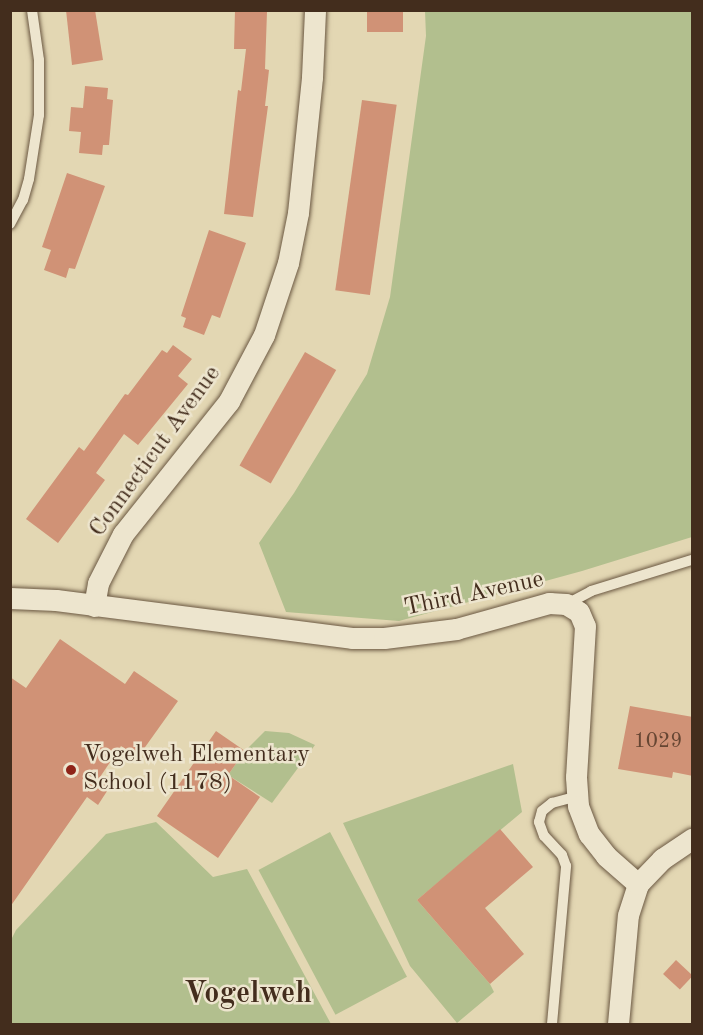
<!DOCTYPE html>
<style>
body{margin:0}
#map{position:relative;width:703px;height:1035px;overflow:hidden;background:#e3d7b3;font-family:"Old Standard TT",serif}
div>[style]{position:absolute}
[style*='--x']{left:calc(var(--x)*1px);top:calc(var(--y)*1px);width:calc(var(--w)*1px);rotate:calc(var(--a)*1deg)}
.green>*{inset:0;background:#b2bf8e;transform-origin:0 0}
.building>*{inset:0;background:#d09276;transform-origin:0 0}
.roads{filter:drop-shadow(0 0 2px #6b5842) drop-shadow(0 0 2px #6b5842)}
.service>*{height:10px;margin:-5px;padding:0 5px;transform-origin:5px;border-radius:5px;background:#ede5ce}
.minor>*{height:21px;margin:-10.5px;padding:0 10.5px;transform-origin:10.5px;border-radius:10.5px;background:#ede5ce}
.dots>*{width:16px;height:16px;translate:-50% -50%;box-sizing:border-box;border:3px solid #ede5ce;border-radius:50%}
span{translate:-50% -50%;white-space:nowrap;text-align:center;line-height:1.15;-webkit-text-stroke:5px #ede5ce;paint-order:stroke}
.number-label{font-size:21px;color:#664633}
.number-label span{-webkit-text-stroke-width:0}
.street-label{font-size:24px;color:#432d1d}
.poi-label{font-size:24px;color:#432d1d}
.left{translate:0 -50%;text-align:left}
.district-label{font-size:30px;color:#432d1d;font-weight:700}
.frame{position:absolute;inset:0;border:12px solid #432d1d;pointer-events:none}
</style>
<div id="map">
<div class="green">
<div style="clip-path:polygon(425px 11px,692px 11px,692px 537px,582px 571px,399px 621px,286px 612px,259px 543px,294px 493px,367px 374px,390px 297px,426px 36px)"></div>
<div style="clip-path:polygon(265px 731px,289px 733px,315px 745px,272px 803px,228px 775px,245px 751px)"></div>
<div style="clip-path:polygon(513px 764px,522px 812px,417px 900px,490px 984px,494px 992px,457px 1023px,410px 966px,343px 823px)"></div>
<div style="clip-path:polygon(156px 822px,213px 877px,247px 869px,331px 1024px,11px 1024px,11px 940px,16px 930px,106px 834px)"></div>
<div style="left:330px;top:832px;width:164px;height:81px;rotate:62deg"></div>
</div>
<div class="building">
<div style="clip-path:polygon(66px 10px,95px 10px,103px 60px,72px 65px)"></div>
<div style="clip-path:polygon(235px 10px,267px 12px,265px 69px,269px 70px,265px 106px,268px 106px,253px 217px,224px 214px,238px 90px,241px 91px,246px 49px,234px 49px)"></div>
<div style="left:367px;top:10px;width:36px;height:22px"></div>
<div style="clip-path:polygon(85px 86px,108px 88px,107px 99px,113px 100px,109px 145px,103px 145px,102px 155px,79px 153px,81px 132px,69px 131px,71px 107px,83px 108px)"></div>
<div style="left:362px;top:100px;width:35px;height:192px;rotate:8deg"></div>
<div style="clip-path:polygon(67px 173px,105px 186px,75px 269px,69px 268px,66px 278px,44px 270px,51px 250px,42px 247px)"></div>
<div style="clip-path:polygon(209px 230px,246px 243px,220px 318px,212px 315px,204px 335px,183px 327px,186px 318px,181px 316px)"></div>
<div style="clip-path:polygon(173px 345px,192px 359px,178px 376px,188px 384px,138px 445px,124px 434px,96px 473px,105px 480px,58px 543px,26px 519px,79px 447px,84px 451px,125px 394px,128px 395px,162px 350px,167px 353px)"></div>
<div style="left:305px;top:352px;width:36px;height:131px;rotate:30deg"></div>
<div style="clip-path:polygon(60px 639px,125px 684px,134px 671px,178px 701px,138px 757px,121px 746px,100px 777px,111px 785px,98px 805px,87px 797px,10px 907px,10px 677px,26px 688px)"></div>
<div style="clip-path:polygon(630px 706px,693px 717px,693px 776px,673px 772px,672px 778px,618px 769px)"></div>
<div style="clip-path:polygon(216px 731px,245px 751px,228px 775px,260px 797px,218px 858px,157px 816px)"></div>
<div style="clip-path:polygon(500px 829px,533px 867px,485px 908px,524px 954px,490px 984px,417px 900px)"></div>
<div style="left:676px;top:960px;width:23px;height:19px;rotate:43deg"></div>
</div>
<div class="roads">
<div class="service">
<div style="--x:10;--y:224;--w:27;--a:-62"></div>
<div style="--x:23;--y:200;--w:22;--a:-74"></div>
<div style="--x:29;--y:179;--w:65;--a:-81.1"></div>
<div style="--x:39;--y:115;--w:55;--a:-90"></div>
<div style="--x:39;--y:60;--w:50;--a:-98"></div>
<div style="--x:567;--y:604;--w:27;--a:-28"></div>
<div style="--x:591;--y:591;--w:106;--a:-17.1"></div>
<div style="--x:552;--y:1024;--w:159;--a:-84.9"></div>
<div style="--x:566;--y:866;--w:12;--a:-110"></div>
<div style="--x:562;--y:855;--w:26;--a:-133"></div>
<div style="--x:544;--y:836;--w:15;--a:-110"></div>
<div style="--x:539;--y:822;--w:11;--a:-75"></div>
<div style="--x:542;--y:811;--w:13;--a:-39"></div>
<div style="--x:552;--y:803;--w:27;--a:-15"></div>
</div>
<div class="minor">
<div style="--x:10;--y:598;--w:46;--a:2.5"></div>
<div style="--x:56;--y:600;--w:298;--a:7.3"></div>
<div style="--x:352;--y:638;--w:32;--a:0"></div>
<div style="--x:384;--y:638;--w:73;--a:-7.1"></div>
<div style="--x:456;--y:629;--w:97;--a:-15.6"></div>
<div style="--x:549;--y:603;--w:17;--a:3"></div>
<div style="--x:566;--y:604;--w:15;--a:32"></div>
<div style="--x:579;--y:612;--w:15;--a:67"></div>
<div style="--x:585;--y:626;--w:151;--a:93.4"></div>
<div style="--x:576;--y:777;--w:29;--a:86"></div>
<div style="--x:578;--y:806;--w:30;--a:69"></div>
<div style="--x:589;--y:834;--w:28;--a:52"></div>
<div style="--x:606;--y:856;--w:43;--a:41.2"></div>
<div style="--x:94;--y:606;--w:23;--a:-80"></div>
<div style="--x:98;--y:583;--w:55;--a:-63"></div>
<div style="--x:123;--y:534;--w:170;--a:-51.4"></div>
<div style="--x:229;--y:401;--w:75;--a:-62.1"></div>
<div style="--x:264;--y:335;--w:76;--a:-71.6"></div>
<div style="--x:288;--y:263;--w:51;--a:-78.7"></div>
<div style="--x:298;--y:213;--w:137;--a:-84.1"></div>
<div style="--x:312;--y:77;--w:67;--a:-87.4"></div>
<div style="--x:618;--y:1024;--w:109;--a:-84.8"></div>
<div style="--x:628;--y:915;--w:33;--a:-72"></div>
<div style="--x:638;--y:884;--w:35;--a:-46"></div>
<div style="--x:662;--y:859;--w:36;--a:-34"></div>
</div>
</div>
<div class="dots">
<div style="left:71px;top:770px;background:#8f2418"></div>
</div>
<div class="number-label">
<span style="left:658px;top:742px">1029</span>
</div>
<div class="street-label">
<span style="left:156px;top:452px;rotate:-54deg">Connecticut Avenue</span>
<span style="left:474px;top:595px;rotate:-12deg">Third Avenue</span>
</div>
<div class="poi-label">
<span class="left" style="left:83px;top:770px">Vogelweh Elementary<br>School (1178)</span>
</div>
<div class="district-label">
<span style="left:248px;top:994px">Vogelweh</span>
</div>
<div class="frame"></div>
</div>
